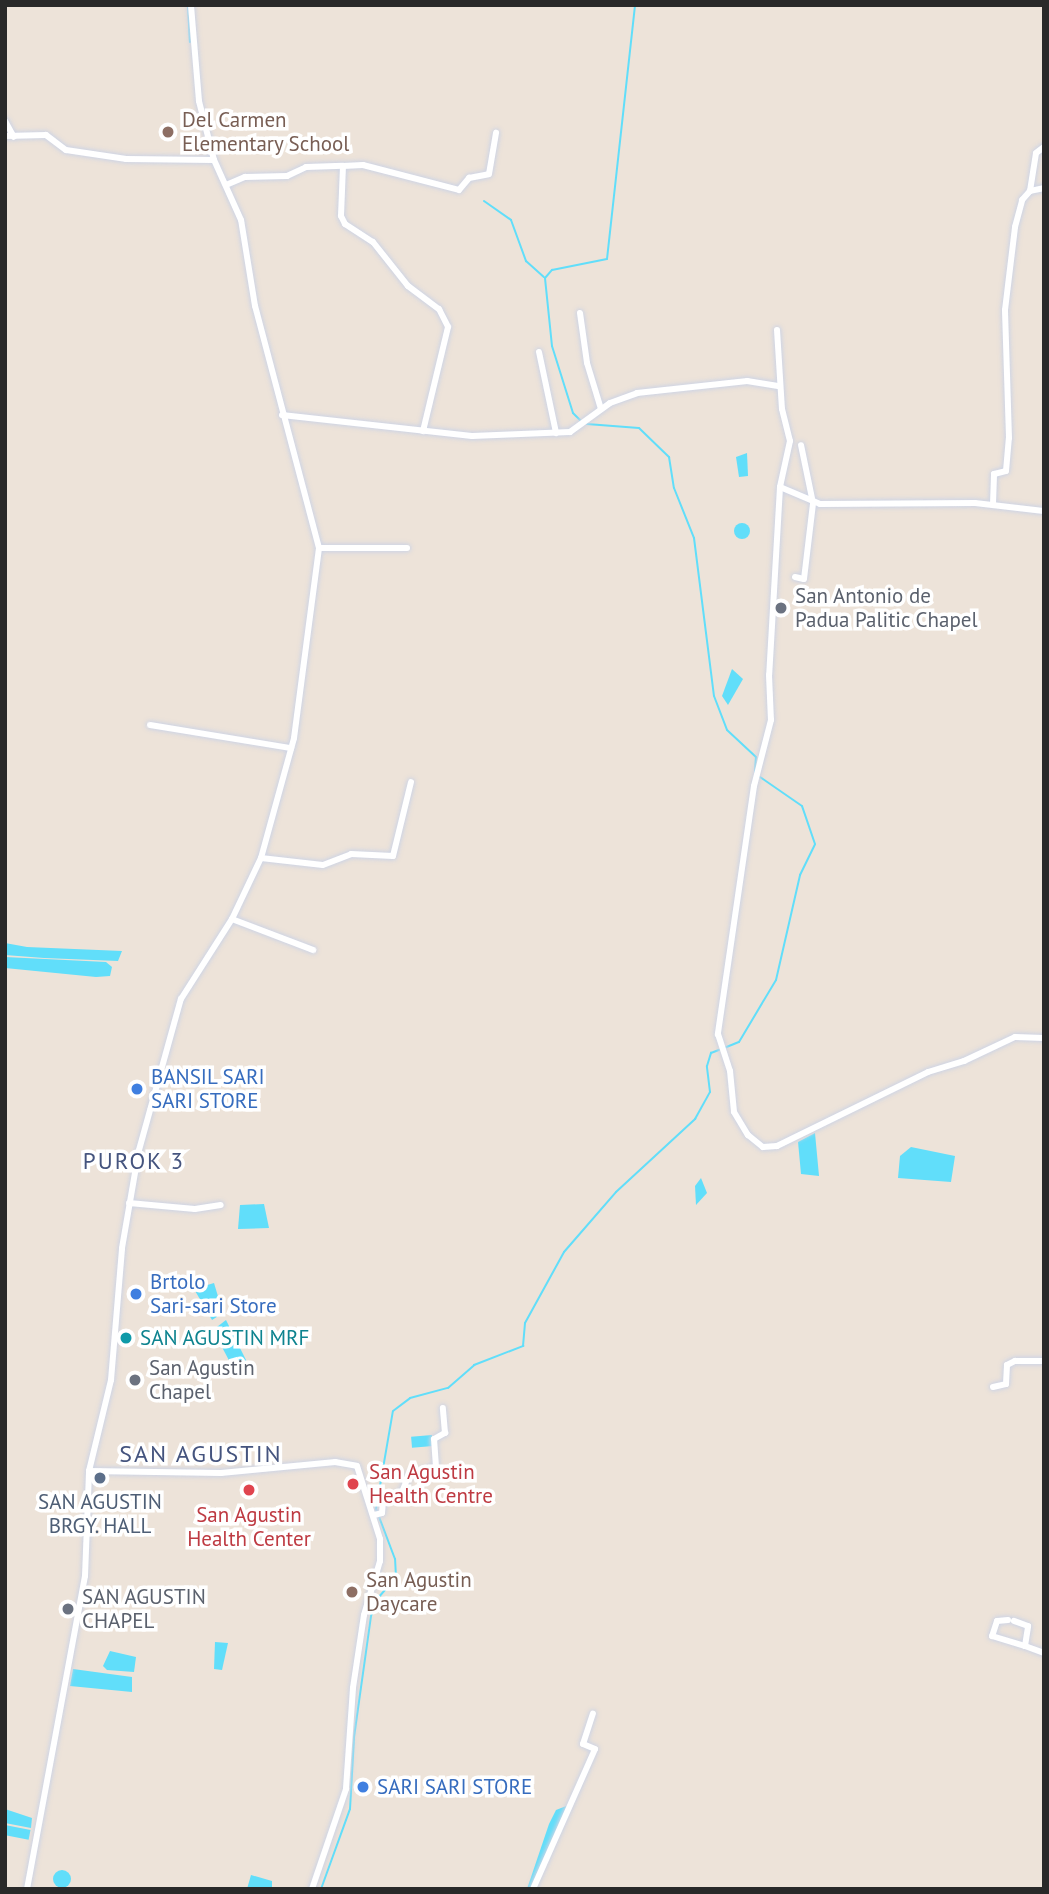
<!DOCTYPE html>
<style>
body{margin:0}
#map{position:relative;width:1049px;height:1894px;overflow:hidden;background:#ede3d9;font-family:"PT Sans",sans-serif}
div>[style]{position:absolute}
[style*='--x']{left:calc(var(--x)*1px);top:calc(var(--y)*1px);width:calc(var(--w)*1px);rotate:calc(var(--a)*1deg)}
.water>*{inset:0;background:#61defa;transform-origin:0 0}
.round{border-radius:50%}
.stream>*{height:2px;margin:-1px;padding:0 1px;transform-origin:1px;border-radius:1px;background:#61defa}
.roads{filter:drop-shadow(0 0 2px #ced4e4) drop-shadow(0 0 2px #ced4e4)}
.minor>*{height:6px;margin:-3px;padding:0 3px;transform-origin:3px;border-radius:3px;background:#fff}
.dots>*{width:19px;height:19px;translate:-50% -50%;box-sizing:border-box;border:4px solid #fff;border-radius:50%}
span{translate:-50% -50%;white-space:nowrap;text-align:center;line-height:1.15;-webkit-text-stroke:7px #fff;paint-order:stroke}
.education-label{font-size:21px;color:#785e54}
.left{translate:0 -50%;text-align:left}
.worship-label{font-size:21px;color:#5b616d}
.shop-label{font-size:21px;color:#366cbe}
.culture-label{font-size:21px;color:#0d838f}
.health-label{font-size:21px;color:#be3a42}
.service-label{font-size:21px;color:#4e5e75}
.neighbourhood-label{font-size:23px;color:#45547e;letter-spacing:2px}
.quarter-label{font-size:24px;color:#45547e;letter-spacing:2px}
.frame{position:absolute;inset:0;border:7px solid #292929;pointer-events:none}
</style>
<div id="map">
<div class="water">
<div style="clip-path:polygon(747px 453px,748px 476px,739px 477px,736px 457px)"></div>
<div class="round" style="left:734px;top:523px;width:16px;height:16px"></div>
<div style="clip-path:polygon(732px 669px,743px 679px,728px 705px,722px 696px)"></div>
<div style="clip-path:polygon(5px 943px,27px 947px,122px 951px,118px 961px,44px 958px,5px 955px)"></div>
<div style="clip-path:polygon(5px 957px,106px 962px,112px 967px,110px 976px,96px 977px,5px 968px)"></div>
<div style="clip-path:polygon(815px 1133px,819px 1176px,801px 1174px,798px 1142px)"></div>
<div style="clip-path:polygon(911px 1147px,955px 1156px,951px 1182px,898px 1178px,900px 1156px)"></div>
<div style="clip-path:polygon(701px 1178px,707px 1193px,696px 1205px,695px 1186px)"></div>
<div style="clip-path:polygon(264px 1204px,269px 1228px,238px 1229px,240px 1205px)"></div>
<div style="clip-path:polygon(214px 1283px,223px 1313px,212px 1320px,194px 1289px)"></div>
<div style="clip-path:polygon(226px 1320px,248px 1364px,239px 1370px,233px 1368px,213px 1330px)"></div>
<div style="left:432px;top:1435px;width:11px;height:21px;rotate:85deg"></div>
<div style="clip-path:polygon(215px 1642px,228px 1643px,222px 1670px,214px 1669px)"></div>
<div style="clip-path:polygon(110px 1651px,136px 1657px,134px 1672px,107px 1670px,103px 1666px)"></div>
<div style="clip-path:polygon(73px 1669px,132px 1677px,132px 1692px,70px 1686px)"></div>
<div style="clip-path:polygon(569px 1805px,532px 1889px,527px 1889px,549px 1824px,556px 1810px)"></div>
<div style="clip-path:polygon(5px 1809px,32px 1818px,31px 1828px,5px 1823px)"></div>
<div style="left:5px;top:1825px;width:26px;height:10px;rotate:11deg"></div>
<div class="round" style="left:53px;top:1870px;width:18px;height:18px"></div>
<div style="clip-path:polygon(251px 1875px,272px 1881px,272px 1889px,247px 1889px)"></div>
</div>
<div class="stream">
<div style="--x:188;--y:5;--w:37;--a:87"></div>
<div style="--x:484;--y:201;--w:33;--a:35"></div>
<div style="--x:511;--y:220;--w:44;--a:69.9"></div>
<div style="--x:526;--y:261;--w:24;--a:42"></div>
<div style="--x:580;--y:420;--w:10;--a:-135"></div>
<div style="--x:573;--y:413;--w:70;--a:-107.4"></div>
<div style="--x:552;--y:346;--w:68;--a:-95.9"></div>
<div style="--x:545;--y:278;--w:11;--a:-49"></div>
<div style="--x:552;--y:270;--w:56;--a:-11.3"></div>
<div style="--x:607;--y:259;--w:256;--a:-83.7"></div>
<div style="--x:587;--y:424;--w:52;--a:4.4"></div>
<div style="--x:639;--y:428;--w:42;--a:44"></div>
<div style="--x:669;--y:457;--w:31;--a:81"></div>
<div style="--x:674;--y:488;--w:54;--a:68.2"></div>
<div style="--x:694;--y:538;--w:159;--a:82.8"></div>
<div style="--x:714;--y:696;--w:36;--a:69"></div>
<div style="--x:727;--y:730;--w:40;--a:43"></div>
<div style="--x:756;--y:757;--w:15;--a:94"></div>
<div style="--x:724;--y:1048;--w:16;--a:-22"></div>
<div style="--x:739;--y:1042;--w:72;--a:-59.2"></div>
<div style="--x:776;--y:980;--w:108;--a:-77.1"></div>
<div style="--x:800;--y:875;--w:34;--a:-64"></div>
<div style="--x:815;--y:844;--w:40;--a:-108.9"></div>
<div style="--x:802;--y:806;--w:51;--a:-145.4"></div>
<div style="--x:321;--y:1889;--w:85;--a:-70.1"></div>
<div style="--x:350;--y:1809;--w:72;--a:-86.8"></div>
<div style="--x:354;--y:1737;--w:122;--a:-82"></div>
<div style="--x:371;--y:1616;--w:19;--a:-69"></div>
<div style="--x:378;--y:1598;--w:28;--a:-49"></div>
<div style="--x:396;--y:1577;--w:18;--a:-93"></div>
<div style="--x:395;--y:1559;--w:53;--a:-110.8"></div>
<div style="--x:376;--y:1509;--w:99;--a:-80.2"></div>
<div style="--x:393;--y:1411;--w:21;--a:-37"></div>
<div style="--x:410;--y:1398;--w:39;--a:-15"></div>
<div style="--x:448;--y:1388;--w:35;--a:-41"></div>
<div style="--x:474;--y:1365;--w:53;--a:-21.2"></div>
<div style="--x:523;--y:1346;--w:23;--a:-85"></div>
<div style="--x:525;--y:1323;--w:81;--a:-61.2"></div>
<div style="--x:564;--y:1252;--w:79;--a:-49.1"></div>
<div style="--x:616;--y:1192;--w:108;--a:-42.7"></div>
<div style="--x:695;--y:1119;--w:31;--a:-61"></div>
<div style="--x:710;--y:1092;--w:26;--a:-97"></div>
<div style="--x:707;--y:1066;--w:14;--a:-73"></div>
<div style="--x:711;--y:1053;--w:9;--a:-21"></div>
</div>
<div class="roads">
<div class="minor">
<div style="--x:5;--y:121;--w:18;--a:61"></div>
<div style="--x:5;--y:136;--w:41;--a:-1.4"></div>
<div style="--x:46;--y:135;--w:25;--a:37"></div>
<div style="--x:66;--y:150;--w:61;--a:8.5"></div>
<div style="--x:126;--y:159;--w:88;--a:0.7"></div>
<div style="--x:343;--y:166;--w:20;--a:-3"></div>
<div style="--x:363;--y:165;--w:99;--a:14.6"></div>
<div style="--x:459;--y:190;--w:16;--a:-50"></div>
<div style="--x:469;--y:178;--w:20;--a:-11"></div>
<div style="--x:489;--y:174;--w:42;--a:-80.3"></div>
<div style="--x:226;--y:185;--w:21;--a:-23"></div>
<div style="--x:245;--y:177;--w:42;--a:-1.4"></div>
<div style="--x:287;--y:176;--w:21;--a:-25"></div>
<div style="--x:306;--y:167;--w:37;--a:-2"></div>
<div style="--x:343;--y:166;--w:50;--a:92.3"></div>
<div style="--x:341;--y:216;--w:9;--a:63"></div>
<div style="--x:345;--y:224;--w:33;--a:33"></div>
<div style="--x:373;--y:242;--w:56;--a:51.5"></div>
<div style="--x:408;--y:286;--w:39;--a:37"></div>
<div style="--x:439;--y:309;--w:20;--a:63"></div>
<div style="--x:448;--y:327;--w:107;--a:103.5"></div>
<div style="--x:1030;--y:191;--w:14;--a:-12"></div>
<div style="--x:580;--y:313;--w:50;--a:82"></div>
<div style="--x:587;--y:363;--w:48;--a:73.1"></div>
<div style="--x:777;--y:330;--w:79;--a:86.4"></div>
<div style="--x:782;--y:409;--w:33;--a:76"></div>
<div style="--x:790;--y:441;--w:47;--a:102.3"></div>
<div style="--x:780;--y:487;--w:188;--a:93.3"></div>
<div style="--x:769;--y:675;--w:45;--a:87.5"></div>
<div style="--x:771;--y:720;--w:68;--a:104.4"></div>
<div style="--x:754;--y:786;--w:251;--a:98.3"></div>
<div style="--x:718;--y:1034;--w:39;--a:72"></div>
<div style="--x:730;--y:1071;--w:41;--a:84.4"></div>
<div style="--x:734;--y:1112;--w:27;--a:59"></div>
<div style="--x:748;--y:1135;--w:19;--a:39"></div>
<div style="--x:763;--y:1147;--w:14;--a:-4"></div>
<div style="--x:777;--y:1146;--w:168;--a:-26.1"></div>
<div style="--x:928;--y:1072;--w:38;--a:-17"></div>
<div style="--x:964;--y:1061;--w:56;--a:-25.2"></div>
<div style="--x:1015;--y:1037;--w:29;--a:2"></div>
<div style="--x:539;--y:352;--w:83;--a:78.1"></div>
<div style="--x:282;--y:415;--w:191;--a:6.3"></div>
<div style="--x:472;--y:436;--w:98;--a:-2.3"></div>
<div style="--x:570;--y:432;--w:49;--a:-35.9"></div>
<div style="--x:610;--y:403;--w:29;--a:-20"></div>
<div style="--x:637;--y:393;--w:111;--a:-6.2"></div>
<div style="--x:747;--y:381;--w:33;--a:9"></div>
<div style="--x:780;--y:487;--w:43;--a:23"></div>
<div style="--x:820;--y:504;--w:155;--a:-0.4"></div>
<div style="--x:975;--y:503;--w:69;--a:6.6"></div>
<div style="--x:993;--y:504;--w:30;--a:-88"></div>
<div style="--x:994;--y:474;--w:12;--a:-14"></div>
<div style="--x:1006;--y:471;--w:33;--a:-85"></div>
<div style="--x:1009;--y:438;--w:128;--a:-91.8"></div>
<div style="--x:1005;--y:310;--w:84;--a:-83.1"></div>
<div style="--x:1015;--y:227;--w:28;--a:-75"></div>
<div style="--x:1022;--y:200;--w:12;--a:-48"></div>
<div style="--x:1030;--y:191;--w:38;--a:-81"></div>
<div style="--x:1036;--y:153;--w:10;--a:-37"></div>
<div style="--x:319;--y:548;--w:88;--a:0"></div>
<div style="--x:795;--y:577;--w:9;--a:13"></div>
<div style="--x:804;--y:579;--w:77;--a:-83.2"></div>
<div style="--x:813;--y:503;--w:59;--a:-101.7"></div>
<div style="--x:150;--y:725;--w:143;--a:9.3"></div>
<div style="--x:261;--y:858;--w:62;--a:6.4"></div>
<div style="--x:323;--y:865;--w:30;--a:-21"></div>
<div style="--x:351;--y:854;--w:42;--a:2.7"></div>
<div style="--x:393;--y:856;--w:76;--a:-76.3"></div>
<div style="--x:232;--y:919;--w:87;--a:20.9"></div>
<div style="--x:129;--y:1203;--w:66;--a:5.2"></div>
<div style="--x:195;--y:1209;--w:26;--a:-9"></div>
<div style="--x:993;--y:1387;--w:13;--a:-13"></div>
<div style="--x:1006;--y:1384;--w:19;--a:-87"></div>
<div style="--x:1007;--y:1365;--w:9;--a:-27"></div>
<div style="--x:1015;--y:1361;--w:29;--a:0"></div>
<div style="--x:89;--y:1471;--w:132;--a:0.9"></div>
<div style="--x:221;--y:1473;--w:115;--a:-5.5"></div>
<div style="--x:335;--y:1462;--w:22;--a:10"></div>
<div style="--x:357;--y:1466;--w:77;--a:72.5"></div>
<div style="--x:380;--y:1539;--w:22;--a:90"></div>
<div style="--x:380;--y:1561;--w:56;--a:106.5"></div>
<div style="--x:364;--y:1615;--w:74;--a:98.6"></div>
<div style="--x:353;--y:1688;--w:101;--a:94"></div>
<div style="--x:346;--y:1789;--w:106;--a:108.8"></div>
<div style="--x:374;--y:1515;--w:8;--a:-14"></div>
<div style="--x:382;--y:1513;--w:12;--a:-85"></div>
<div style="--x:383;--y:1501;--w:21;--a:-25"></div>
<div style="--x:402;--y:1492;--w:18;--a:-68"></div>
<div style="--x:409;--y:1475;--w:28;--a:-17"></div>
<div style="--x:436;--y:1467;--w:28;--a:-94"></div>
<div style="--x:434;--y:1439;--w:13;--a:-29"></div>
<div style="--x:445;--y:1433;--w:25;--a:-95"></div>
<div style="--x:1008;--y:1620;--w:11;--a:175"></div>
<div style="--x:997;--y:1621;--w:16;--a:108"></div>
<div style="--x:992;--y:1636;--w:34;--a:17"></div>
<div style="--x:1025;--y:1646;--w:20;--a:-81"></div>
<div style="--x:1028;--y:1626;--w:15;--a:-160"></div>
<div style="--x:1025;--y:1646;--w:20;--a:20"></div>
<div style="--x:27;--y:1889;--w:318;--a:-79.5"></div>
<div style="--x:85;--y:1576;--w:105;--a:-87.8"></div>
<div style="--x:89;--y:1471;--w:94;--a:-76.4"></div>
<div style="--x:111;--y:1380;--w:132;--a:-85.2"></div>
<div style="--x:122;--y:1248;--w:99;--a:-80.2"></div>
<div style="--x:139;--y:1150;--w:157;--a:-74.5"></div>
<div style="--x:181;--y:999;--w:95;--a:-57.5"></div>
<div style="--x:232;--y:919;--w:68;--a:-64.6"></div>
<div style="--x:261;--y:858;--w:124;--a:-74.6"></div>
<div style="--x:294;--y:738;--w:192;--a:-82.5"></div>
<div style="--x:319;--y:548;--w:250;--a:-104.8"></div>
<div style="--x:255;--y:306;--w:87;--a:-99.2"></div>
<div style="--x:241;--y:220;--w:66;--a:-114.2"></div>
<div style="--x:214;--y:160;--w:61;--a:-104.3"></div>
<div style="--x:199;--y:101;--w:96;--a:-94.8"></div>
<div style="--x:533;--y:1889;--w:153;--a:-66.1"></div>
<div style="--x:595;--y:1749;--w:13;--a:-157"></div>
<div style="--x:583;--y:1744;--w:32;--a:-72"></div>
</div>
</div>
<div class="dots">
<div style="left:168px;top:132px;background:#8d6e63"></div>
<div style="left:781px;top:608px;background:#6b7280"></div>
<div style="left:137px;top:1089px;background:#3f7fe0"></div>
<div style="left:136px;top:1294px;background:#3f7fe0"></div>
<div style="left:126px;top:1338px;background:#0f9aa8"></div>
<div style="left:135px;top:1380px;background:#6b7280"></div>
<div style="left:100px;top:1478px;background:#5c6f8a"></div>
<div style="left:353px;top:1484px;background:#e0444e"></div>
<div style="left:249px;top:1490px;background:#e0444e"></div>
<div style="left:352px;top:1592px;background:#8d6e63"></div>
<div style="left:68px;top:1609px;background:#6b7280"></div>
<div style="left:363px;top:1787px;background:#3f7fe0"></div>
</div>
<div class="education-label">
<span class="left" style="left:182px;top:132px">Del Carmen<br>Elementary School</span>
<span class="left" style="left:366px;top:1592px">San Agustin<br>Daycare</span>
</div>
<div class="worship-label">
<span class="left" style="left:795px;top:608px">San Antonio de<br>Padua Palitic Chapel</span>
<span class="left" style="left:149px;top:1380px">San Agustin<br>Chapel</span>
<span class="left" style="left:82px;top:1609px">SAN AGUSTIN<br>CHAPEL</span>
</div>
<div class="shop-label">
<span class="left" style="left:151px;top:1089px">BANSIL SARI<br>SARI STORE</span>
<span class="left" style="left:150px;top:1294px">Brtolo<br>Sari-sari Store</span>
<span class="left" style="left:377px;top:1787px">SARI SARI STORE</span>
</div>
<div class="culture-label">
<span class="left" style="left:140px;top:1338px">SAN AGUSTIN MRF</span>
</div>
<div class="health-label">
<span class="left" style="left:369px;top:1484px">San Agustin<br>Health Centre</span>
<span style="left:249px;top:1527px">San Agustin<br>Health Center</span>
</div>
<div class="service-label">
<span style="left:100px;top:1514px">SAN AGUSTIN<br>BRGY. HALL</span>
</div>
<div class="neighbourhood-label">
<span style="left:134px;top:1161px">PUROK 3</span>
</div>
<div class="quarter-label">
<span style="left:201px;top:1454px">SAN AGUSTIN</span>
</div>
<div class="frame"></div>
</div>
